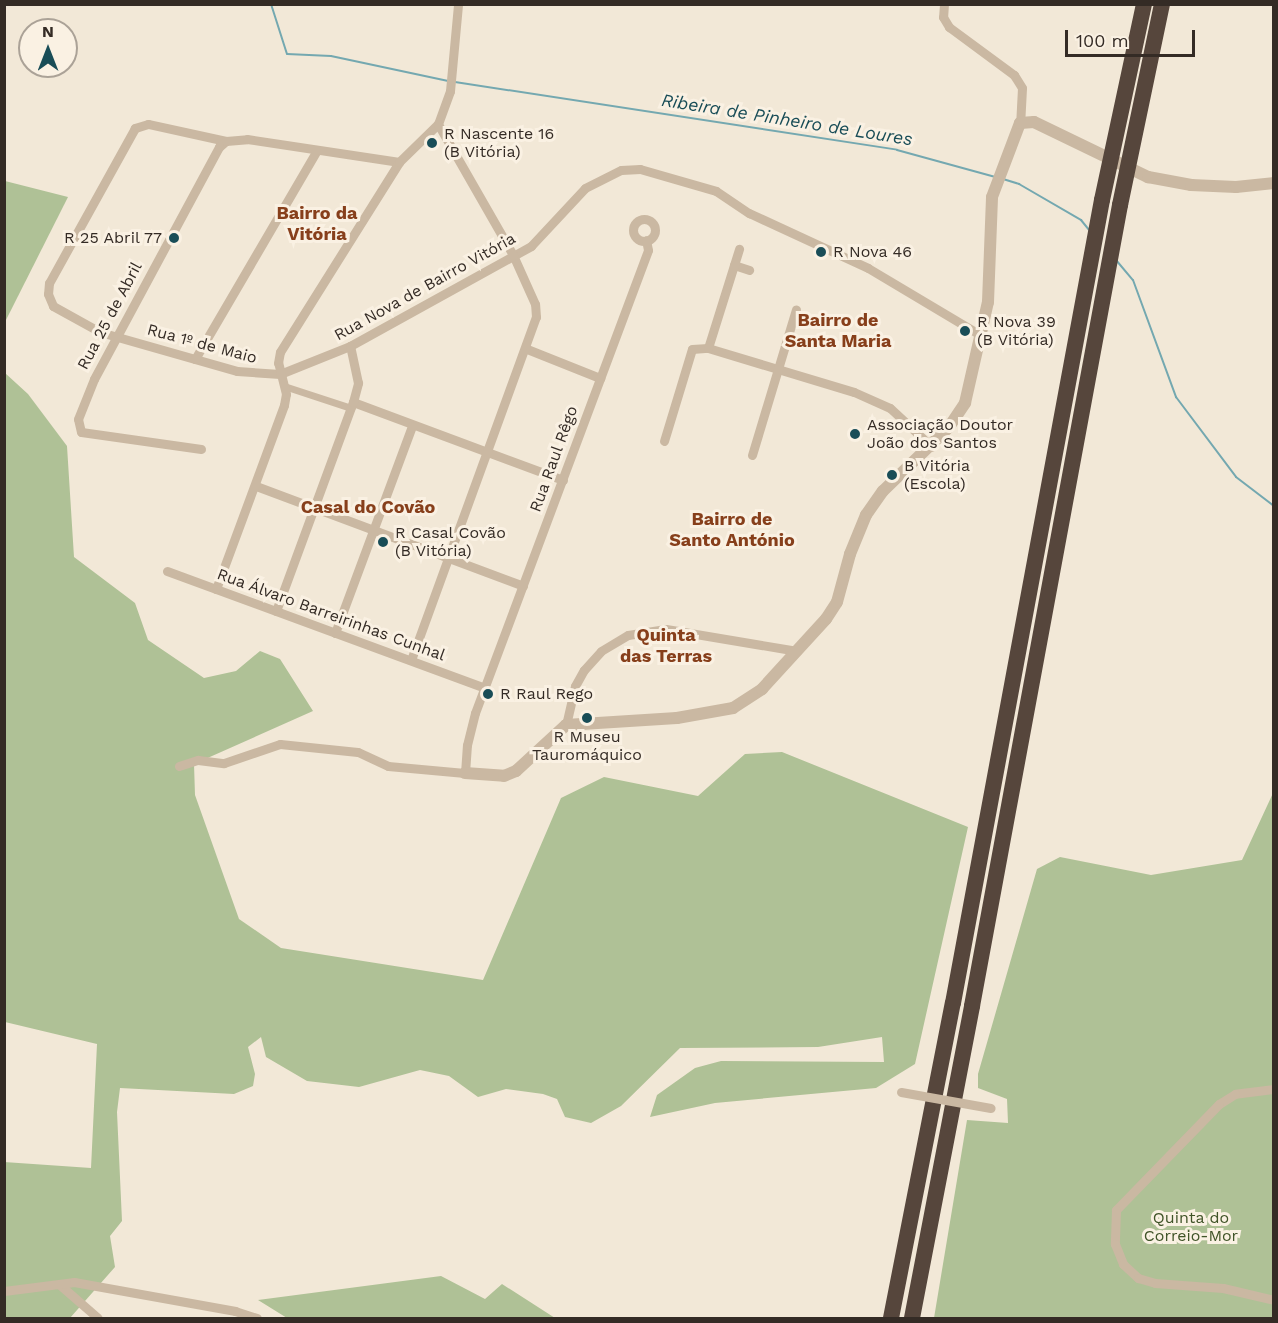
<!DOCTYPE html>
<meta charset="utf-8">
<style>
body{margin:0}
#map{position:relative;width:1278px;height:1323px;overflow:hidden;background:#f2e8d7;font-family:"Work Sans",sans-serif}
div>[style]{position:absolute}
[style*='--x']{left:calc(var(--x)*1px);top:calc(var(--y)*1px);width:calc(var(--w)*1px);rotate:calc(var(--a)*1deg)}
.green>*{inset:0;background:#afc196}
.stream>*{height:2px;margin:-1px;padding:0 1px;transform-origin:1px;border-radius:1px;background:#74a8b0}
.pedestrian>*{height:7px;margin:-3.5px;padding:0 3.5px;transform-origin:3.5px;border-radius:3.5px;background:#cab8a2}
.minor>*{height:9px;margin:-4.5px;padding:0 4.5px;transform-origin:4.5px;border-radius:4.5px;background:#cab8a2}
.minor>.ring{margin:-4.5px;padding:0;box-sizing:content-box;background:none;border:9px solid #cab8a2;border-radius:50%}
.tertiary>*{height:12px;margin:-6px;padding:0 6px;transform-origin:6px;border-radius:6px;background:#cab8a2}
.motorway>*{height:16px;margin:-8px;padding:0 8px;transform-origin:8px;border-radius:8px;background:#56463c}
.minor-bridge>*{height:9px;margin:-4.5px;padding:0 4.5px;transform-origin:4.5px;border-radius:4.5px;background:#cab8a2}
.motorway-bridge>*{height:16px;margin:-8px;padding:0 8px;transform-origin:8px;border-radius:8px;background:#56463c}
.dots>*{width:16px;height:16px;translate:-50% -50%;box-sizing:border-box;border:3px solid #faf1e3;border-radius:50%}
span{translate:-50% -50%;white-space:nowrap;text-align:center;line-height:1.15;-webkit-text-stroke:6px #faf1e3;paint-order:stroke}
.poi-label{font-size:16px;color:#342b25}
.left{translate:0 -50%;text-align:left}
.right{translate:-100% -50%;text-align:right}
.street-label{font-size:16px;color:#342b25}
.park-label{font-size:16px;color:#405428}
.water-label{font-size:18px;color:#194d57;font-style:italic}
.neighbourhood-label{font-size:18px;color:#873f1b;font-weight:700}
.frame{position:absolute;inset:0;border:6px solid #342b25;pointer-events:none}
.north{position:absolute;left:18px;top:18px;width:60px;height:60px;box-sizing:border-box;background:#faf1e3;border:2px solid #aba297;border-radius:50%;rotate:0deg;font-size:16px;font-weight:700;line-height:24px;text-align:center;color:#342b25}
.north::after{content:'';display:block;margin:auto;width:21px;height:27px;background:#194d57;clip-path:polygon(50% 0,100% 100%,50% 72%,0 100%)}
.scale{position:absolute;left:1065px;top:30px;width:130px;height:27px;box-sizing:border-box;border:3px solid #342b25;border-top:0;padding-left:8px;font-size:18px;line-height:21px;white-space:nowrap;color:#342b25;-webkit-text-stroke:4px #faf1e3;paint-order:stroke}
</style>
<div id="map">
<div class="green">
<div style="clip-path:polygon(5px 181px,68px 197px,5px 322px,4px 181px)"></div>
<div style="clip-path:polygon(5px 373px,28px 394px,67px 446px,74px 557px,135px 603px,148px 640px,204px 678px,236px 671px,260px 651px,280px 659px,313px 711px,194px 764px,195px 795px,239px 919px,281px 948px,483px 980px,561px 798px,604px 777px,698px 796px,745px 754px,782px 752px,968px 827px,915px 1064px,876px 1088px,715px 1103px,650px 1117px,657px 1095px,695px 1068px,721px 1061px,884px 1062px,882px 1037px,818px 1047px,680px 1048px,621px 1106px,591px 1123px,565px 1117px,557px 1099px,543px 1094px,506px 1089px,478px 1097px,449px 1076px,420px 1070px,359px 1087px,307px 1081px,266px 1057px,261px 1037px,248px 1047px,255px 1074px,253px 1086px,234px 1094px,120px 1088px,117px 1112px,122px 1221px,110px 1236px,115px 1267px,70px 1318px,5px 1318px,4px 1162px,91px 1168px,97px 1044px,5px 1022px)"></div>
<div style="clip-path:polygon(1273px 793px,1273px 1318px,934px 1318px,967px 1120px,1008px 1123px,1007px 1099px,978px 1088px,978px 1074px,1037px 869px,1060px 857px,1151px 875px,1242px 860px)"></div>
<div style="clip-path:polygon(441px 1276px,485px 1299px,502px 1284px,555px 1318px,287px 1318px,258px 1300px)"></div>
</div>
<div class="stream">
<div style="--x:271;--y:4;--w:52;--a:72.3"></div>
<div style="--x:287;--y:54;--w:44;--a:2.6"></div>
<div style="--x:331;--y:56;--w:121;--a:12"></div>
<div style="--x:455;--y:82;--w:447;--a:8.7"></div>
<div style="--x:897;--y:150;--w:102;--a:15.4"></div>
<div style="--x:1003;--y:179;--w:17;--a:17"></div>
<div style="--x:1019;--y:184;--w:72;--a:30.1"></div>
<div style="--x:1081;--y:220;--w:14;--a:51"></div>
<div style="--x:1116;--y:260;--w:26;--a:50"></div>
<div style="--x:1133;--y:280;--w:125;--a:69.8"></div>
<div style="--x:1176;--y:397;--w:100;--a:53.1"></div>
<div style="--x:1236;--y:477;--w:48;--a:37.3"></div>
</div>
<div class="pedestrian">
<div style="--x:284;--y:386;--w:71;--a:18.2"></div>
</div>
<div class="minor">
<div style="--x:944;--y:4;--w:13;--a:94"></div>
<div style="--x:943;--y:17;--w:12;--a:59"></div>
<div style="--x:949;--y:27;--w:81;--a:36.4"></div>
<div style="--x:1014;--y:75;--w:15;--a:58"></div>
<div style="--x:1022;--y:88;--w:35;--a:93"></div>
<div style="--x:226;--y:141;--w:80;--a:-167.7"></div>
<div style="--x:148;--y:124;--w:14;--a:163"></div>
<div style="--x:135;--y:128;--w:177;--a:119"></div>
<div style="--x:49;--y:283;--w:11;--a:95"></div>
<div style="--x:48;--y:294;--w:13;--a:67"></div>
<div style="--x:53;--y:306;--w:54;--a:29"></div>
<div style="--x:100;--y:332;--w:142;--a:15.9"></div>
<div style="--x:237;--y:371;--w:43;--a:4"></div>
<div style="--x:280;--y:374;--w:75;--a:-21.8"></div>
<div style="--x:350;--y:346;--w:207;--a:-28.9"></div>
<div style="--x:531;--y:246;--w:79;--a:-47"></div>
<div style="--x:585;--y:188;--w:40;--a:-26.6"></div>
<div style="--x:621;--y:170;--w:19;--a:-3"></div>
<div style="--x:640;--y:169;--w:79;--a:16.1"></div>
<div style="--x:716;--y:191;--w:40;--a:34"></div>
<div style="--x:749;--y:213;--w:131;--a:24.8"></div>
<div style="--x:868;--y:268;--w:133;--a:30.8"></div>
<div class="ring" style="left:633px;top:219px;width:13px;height:13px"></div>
<div style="--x:734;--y:265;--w:16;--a:18"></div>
<div style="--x:708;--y:348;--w:152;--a:16.8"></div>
<div style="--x:854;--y:392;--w:39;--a:24"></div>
<div style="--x:890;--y:408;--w:57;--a:42.9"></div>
<div style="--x:527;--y:349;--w:79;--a:21.7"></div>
<div style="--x:195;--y:359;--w:242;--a:-59.7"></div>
<div style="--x:353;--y:402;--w:224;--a:20.4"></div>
<div style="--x:664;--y:441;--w:96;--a:-73.1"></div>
<div style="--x:692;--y:349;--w:16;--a:-4"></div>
<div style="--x:708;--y:348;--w:104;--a:-72.6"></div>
<div style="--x:201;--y:449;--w:121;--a:-171.9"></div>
<div style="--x:81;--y:432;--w:13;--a:-103"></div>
<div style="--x:78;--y:419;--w:43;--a:-68.2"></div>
<div style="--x:94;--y:379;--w:264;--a:-61.7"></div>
<div style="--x:219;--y:147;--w:9;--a:-41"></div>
<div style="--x:226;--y:141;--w:21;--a:-5"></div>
<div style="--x:247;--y:139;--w:154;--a:8.6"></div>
<div style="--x:752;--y:455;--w:152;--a:-73.2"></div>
<div style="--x:256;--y:486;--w:285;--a:20.5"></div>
<div style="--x:167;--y:571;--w:339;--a:20.2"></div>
<div style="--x:216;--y:589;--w:196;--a:-69.7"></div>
<div style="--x:284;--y:405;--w:11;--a:-80"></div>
<div style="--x:286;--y:394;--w:32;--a:-104"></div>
<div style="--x:278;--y:363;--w:11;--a:-80"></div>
<div style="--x:280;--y:352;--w:224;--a:-57.9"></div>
<div style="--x:399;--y:162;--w:54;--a:-44.3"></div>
<div style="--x:438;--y:124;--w:35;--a:-70"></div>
<div style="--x:450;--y:91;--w:87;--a:-84.7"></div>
<div style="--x:276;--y:611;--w:223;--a:-69.8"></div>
<div style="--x:353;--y:402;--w:20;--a:-75"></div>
<div style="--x:358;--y:383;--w:38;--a:-102"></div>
<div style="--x:335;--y:633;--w:221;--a:-69.6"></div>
<div style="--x:411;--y:660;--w:365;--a:-70"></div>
<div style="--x:536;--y:317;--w:13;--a:-94"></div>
<div style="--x:535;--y:304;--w:54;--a:-114.2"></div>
<div style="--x:513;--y:255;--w:151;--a:-119.8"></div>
<div style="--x:566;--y:725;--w:40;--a:-77"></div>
<div style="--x:575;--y:686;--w:18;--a:-61"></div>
<div style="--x:584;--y:670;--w:25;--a:-48"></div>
<div style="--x:601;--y:651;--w:31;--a:-31"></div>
<div style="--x:628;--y:635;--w:38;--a:-9"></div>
<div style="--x:666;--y:629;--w:133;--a:9.5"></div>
<div style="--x:179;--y:766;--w:20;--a:-18"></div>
<div style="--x:198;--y:760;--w:26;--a:7"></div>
<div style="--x:224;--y:763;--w:59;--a:-18.7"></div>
<div style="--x:280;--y:744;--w:78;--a:5.9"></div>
<div style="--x:358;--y:752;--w:33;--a:25"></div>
<div style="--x:388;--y:766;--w:77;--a:5.2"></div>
<div style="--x:465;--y:773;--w:28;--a:-86"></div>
<div style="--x:467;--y:745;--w:33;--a:-76"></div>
<div style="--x:475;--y:713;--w:494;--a:-69.5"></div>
<div style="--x:648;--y:250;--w:10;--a:-101"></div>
<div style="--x:1274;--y:1089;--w:39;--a:173"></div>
<div style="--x:1235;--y:1094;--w:19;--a:148"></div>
<div style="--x:1219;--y:1104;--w:148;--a:134.2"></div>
<div style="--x:1116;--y:1210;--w:34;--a:92"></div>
<div style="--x:1115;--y:1244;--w:22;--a:68"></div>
<div style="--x:1123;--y:1264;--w:21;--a:43"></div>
<div style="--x:1138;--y:1278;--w:18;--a:16"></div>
<div style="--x:1155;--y:1283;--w:68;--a:4.2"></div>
<div style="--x:1223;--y:1288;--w:52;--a:13.2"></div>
<div style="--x:60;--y:1285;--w:50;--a:41"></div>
<div style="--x:4;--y:1291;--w:71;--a:-7.3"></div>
<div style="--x:74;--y:1282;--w:164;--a:10.2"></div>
<div style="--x:235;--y:1311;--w:23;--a:18"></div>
</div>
<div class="tertiary">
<div style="--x:465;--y:773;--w:39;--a:4"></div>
<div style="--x:504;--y:776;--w:13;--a:-23"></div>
<div style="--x:516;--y:771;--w:68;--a:-42.6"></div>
<div style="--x:566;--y:725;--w:111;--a:-3.6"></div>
<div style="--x:677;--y:718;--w:57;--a:-10.1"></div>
<div style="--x:733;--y:708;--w:35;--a:-33"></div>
<div style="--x:762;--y:689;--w:95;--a:-47.6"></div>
<div style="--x:826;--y:619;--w:20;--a:-57"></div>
<div style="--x:837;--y:602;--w:50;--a:-74.8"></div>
<div style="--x:850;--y:554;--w:42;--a:-67.7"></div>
<div style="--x:866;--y:515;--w:29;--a:-55"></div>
<div style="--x:883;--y:491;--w:92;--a:-44.1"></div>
<div style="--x:949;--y:427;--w:29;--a:-56"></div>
<div style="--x:965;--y:403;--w:104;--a:-77.2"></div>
<div style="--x:988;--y:302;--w:105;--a:-87.8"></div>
<div style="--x:992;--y:197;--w:79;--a:-69.3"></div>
<div style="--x:1020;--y:123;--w:14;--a:-4"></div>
<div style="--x:1034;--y:122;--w:127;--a:25.8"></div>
<div style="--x:1148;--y:177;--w:44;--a:10.5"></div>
<div style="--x:1191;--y:185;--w:45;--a:2.5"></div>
<div style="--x:1236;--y:187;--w:38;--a:-6"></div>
</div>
<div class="motorway">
<div style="--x:891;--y:1318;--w:321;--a:-78.9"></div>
<div style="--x:912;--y:1318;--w:318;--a:-79.1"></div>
</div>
<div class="minor-bridge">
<div style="--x:901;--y:1092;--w:91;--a:10.1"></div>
</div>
<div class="motorway-bridge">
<div style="--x:953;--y:1003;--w:817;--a:-79.49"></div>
<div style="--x:1102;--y:200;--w:200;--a:-77.9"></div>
<div style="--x:972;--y:1006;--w:815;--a:-79.53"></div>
<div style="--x:1120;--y:205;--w:205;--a:-78.2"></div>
</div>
<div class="dots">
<div style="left:432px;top:143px;background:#194d57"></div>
<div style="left:174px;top:238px;background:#194d57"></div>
<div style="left:821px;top:252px;background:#194d57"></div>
<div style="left:965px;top:331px;background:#194d57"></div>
<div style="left:855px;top:434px;background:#194d57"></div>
<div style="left:892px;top:475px;background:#194d57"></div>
<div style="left:383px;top:542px;background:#194d57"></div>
<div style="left:488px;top:694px;background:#194d57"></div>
<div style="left:587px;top:718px;background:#194d57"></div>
</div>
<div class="poi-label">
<span class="left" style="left:444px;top:143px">R Nascente 16<br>(B Vitória)</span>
<span class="right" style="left:162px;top:238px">R 25 Abril 77</span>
<span class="left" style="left:833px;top:252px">R Nova 46</span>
<span class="left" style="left:977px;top:331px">R Nova 39<br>(B Vitória)</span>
<span class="left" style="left:867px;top:434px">Associação Doutor<br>João dos Santos</span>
<span class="left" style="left:904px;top:475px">B Vitória<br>(Escola)</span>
<span class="left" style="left:395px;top:542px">R Casal Covão<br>(B Vitória)</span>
<span class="left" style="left:500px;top:694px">R Raul Rego</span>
<span style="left:587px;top:746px">R Museu<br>Tauromáquico</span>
</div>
<div class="street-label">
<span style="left:425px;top:287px;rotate:-29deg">Rua Nova de Bairro Vitória</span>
<span style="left:110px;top:316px;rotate:-62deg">Rua 25 de Abril</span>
<span style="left:202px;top:344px;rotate:15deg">Rua 1º de Maio</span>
<span style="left:554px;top:459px;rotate:-70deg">Rua Raul Rêgo</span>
<span style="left:331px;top:615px;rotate:20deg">Rua Álvaro Barreirinhas Cunhal</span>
</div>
<div class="park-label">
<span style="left:1191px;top:1227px">Quinta do<br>Correio-Mor</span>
</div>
<div class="water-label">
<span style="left:787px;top:120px;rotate:9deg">Ribeira de Pinheiro de Loures</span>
</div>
<div class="neighbourhood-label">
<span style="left:317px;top:224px">Bairro da<br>Vitória</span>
<span style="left:838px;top:331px">Bairro de<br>Santa Maria</span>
<span style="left:368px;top:507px">Casal do Covão</span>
<span style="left:732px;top:530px">Bairro de<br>Santo António</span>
<span style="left:666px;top:646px">Quinta<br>das Terras</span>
</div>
<div class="frame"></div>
<div class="north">N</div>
<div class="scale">100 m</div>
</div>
